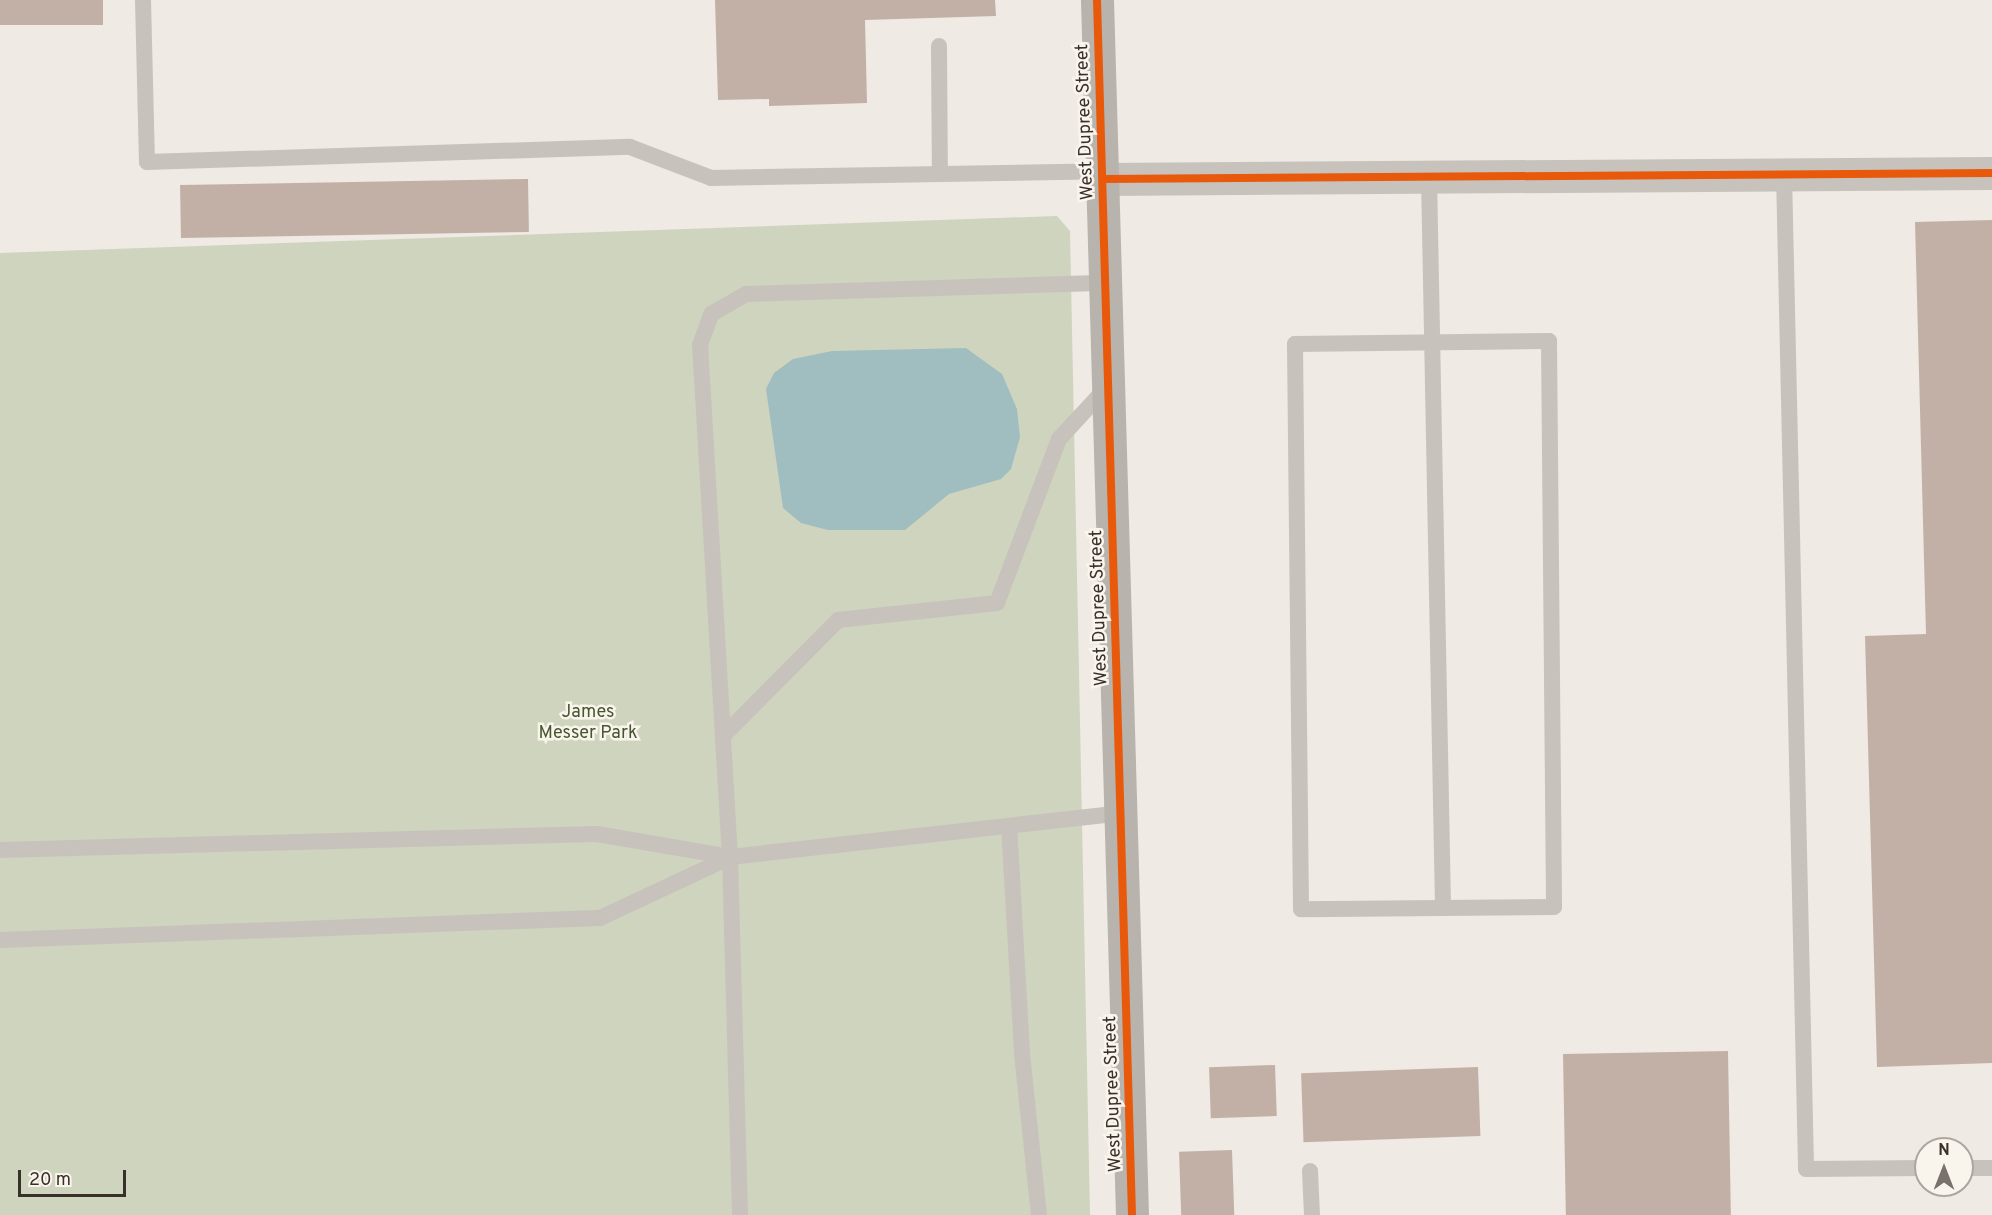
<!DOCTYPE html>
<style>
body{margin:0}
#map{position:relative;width:1992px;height:1215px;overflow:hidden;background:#efeae4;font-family:Overpass,sans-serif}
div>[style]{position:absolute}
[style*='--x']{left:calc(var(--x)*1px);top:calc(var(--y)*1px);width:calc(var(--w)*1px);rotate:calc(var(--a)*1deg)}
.green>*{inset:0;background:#cfd4be}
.water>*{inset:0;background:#a0bdc0}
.building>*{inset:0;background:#c2b0a6;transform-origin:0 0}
.lane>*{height:16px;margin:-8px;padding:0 8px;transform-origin:8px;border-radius:8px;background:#c8c2bc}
.street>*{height:33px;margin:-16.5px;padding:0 16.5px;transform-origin:16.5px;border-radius:16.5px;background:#c8c2bc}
.secondary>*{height:33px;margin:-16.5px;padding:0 16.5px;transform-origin:16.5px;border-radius:16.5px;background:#b8b3ad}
.cycleway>*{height:8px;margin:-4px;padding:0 4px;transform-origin:4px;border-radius:4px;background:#e8590c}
span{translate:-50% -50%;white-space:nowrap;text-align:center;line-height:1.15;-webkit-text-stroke:5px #faf5ec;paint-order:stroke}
.street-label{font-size:18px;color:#39302a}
.park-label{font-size:18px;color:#45572e}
.north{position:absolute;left:1914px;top:1137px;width:60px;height:60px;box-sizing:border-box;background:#faf5ec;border:2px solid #ada69e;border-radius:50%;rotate:0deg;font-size:16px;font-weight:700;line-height:24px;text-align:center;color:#39302a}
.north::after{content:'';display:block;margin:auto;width:21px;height:27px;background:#79716b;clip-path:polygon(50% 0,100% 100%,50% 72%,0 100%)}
.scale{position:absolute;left:18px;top:1170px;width:108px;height:27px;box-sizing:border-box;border:3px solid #39302a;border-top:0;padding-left:8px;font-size:18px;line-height:21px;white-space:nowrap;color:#39302a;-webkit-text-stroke:4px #faf5ec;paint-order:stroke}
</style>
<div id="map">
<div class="green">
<div style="clip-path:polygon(1057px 216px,1070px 231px,1090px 1215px,0 1215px,0 253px)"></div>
</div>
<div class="water">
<div style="clip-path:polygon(966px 348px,1002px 374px,1017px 409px,1020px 437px,1011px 469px,1001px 479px,949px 494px,905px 530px,828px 530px,801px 523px,783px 508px,766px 389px,774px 373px,793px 359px,832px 351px)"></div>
</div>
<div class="building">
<div style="left:0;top:0;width:103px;height:25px"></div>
<div style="clip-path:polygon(715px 0,995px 0,996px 16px,865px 20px,867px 103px,769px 106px,769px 99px,718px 100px)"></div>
<div style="left:528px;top:179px;width:53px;height:348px;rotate:89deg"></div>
<div style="clip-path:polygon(1992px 220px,1992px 1063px,1877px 1067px,1865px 636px,1926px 634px,1915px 222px)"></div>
<div style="left:1728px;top:1051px;width:164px;height:165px;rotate:89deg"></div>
<div style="left:1275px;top:1065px;width:51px;height:66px;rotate:88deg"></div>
<div style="left:1478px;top:1067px;width:69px;height:177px;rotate:88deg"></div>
<div style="left:1232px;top:1150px;width:65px;height:53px;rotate:88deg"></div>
</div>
<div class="lane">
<div style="--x:143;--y:0;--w:162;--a:88.6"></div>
<div style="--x:147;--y:162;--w:483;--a:-1.8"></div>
<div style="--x:630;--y:147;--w:87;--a:20.9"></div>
<div style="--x:711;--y:178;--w:392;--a:-1"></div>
<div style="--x:939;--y:46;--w:128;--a:89.6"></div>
<div style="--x:1784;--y:174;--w:995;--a:88.73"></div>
<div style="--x:1806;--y:1169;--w:120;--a:-0.5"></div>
<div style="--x:1429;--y:177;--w:731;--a:88.9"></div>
<div style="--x:1549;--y:341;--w:566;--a:89.49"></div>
<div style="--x:1554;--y:907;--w:253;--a:179.5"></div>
<div style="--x:1301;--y:909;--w:565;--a:-90.61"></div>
<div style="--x:1295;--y:344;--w:254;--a:-0.7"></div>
<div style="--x:723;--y:736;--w:163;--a:-45.2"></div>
<div style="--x:838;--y:620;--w:160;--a:-6.1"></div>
<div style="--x:997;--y:603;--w:175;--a:-69.3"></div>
<div style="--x:1059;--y:439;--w:71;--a:-47.3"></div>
<div style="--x:1009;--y:826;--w:228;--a:86.7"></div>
<div style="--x:1022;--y:1054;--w:162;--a:84"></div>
<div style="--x:0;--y:850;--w:597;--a:-1.54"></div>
<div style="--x:597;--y:834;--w:135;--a:9.8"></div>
<div style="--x:730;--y:857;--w:393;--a:-6.4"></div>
<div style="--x:0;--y:940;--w:600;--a:-2.1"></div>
<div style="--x:600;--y:918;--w:144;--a:-25.1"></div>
<div style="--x:1962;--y:1168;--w:30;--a:0"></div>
<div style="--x:1310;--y:1171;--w:44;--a:87.4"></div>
<div style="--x:740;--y:1215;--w:358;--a:-91.6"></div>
<div style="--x:730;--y:857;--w:513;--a:-93.35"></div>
<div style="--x:700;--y:345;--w:33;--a:-70"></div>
<div style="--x:711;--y:314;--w:40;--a:-29.7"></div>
<div style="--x:746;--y:294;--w:360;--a:-1.8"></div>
</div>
<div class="street">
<div style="--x:1103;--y:179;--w:889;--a:-0.39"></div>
</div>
<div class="secondary">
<div style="--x:1097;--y:0;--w:1216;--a:88.35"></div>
</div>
<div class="cycleway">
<div style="--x:1097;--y:0;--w:1216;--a:88.35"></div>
<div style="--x:1103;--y:179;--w:889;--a:-0.39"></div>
</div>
<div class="street-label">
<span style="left:1086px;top:122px;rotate:-92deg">West Dupree Street</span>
<span style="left:1100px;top:608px;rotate:-92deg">West Dupree Street</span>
<span style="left:1114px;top:1094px;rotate:-92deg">West Dupree Street</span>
</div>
<div class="park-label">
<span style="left:588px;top:724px">James<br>Messer Park</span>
</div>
<div class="north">N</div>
<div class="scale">20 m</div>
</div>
